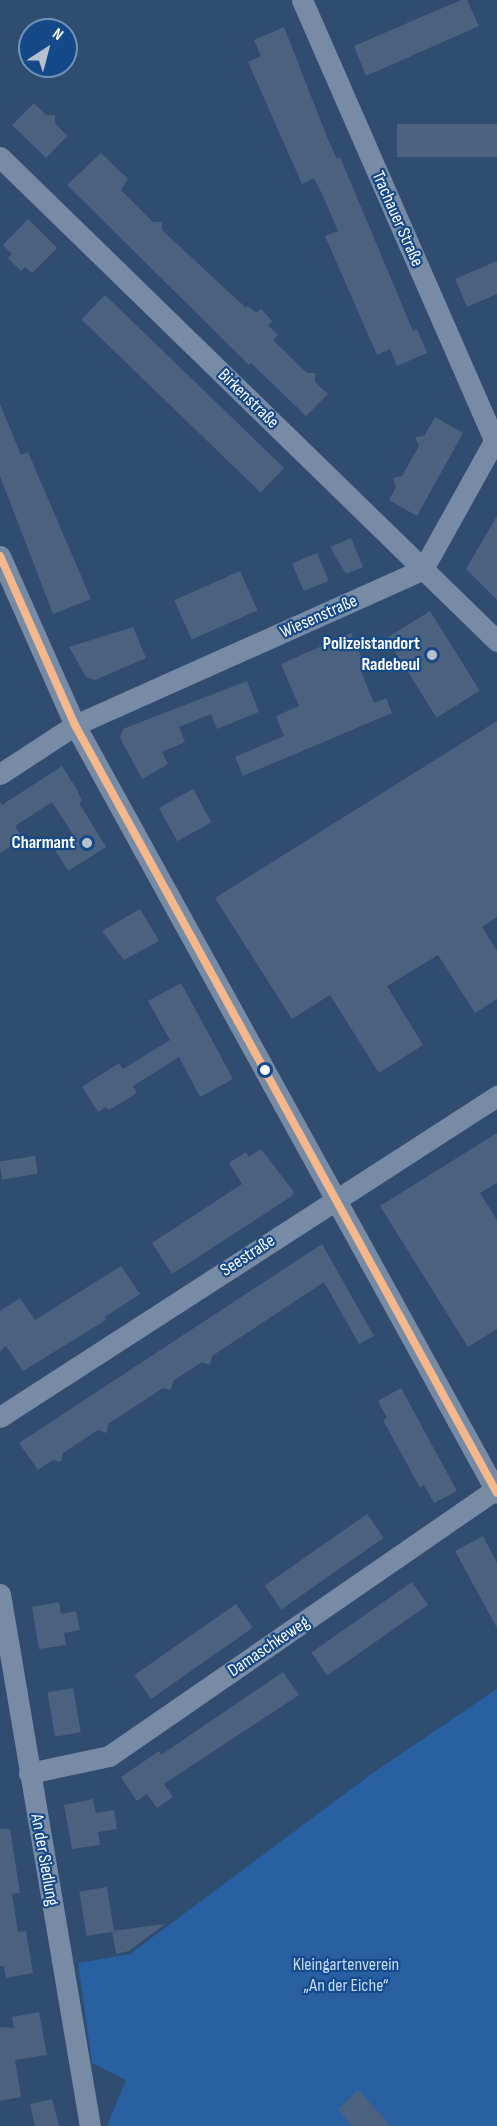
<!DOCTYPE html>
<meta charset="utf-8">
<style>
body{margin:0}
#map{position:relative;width:497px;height:2126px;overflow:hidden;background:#304c6f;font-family:"Sofia Sans Condensed",sans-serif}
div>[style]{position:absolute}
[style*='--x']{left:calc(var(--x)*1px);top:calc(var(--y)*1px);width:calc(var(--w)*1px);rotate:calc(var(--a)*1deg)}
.green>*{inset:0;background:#2860a1}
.building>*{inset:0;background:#4c6380;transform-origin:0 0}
.minor>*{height:21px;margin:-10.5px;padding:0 10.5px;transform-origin:10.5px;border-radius:10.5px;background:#778ca4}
.bus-1>*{height:8px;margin:-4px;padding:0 4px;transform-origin:4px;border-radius:4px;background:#f3b78b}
.dots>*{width:16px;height:16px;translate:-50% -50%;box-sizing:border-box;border:3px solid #15498a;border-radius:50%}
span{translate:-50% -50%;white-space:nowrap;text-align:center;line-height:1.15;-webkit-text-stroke:4.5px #15498a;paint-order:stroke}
.street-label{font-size:18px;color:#fff}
.poi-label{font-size:18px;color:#fff;font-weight:700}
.right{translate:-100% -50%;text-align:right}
.park-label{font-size:18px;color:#c3ddfb}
.north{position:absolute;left:18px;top:18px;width:60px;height:60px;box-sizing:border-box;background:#15498a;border:2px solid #7392b9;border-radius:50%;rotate:36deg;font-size:16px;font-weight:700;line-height:24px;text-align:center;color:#fff}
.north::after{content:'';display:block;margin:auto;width:21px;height:27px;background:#b7c0cd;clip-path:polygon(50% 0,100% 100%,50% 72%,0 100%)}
</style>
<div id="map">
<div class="green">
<div style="clip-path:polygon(497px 1689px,497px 2126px,107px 2126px,126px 2080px,92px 2063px,78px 1963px,130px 1954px,374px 1772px)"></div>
</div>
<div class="building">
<div style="clip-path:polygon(461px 0,467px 0,479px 26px,366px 76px,354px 46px)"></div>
<div style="clip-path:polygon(284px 27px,329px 142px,337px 159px,340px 157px,413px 331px,417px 329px,427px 353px,397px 366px,390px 349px,377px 355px,325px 236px,338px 231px,322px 194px,314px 178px,302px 184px,248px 62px,261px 56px,254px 40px)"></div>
<div style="clip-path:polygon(34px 103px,46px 115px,55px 115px,55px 123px,67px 136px,46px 158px,12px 125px)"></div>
<div style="left:497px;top:124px;width:33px;height:100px;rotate:90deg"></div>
<div style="clip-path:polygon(101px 153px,128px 179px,121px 190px,153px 222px,162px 222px,162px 230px,246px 308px,248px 306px,256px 313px,261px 309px,272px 321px,268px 325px,278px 335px,273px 340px,307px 373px,315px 373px,315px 382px,328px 394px,306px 416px,251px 363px,249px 365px,67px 185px)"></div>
<div style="clip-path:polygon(28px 219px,57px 248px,32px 273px,25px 267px,21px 271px,8px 258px,12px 254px,3px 245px)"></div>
<div style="clip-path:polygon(497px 261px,497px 294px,467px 307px,455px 279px)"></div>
<div style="left:105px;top:295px;width:249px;height:34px;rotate:44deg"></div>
<div style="clip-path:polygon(0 404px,21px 455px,28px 452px,91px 599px,53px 614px,0 476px)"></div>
<div style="clip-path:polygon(435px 417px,463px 433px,417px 516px,389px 500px,396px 487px,393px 478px,402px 476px,419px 446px,415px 437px,424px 436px)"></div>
<div style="clip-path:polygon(497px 516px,497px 600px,466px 569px)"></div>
<div style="clip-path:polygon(351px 538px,363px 567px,346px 574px,330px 547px)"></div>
<div style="left:317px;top:553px;width:30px;height:27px;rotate:67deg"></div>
<div style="left:240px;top:571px;width:43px;height:72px;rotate:66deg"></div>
<div style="left:430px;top:611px;width:94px;height:51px;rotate:58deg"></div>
<div style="clip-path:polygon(133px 627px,146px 658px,95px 680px,86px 677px,69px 647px)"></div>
<div style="clip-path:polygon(351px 633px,366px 668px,361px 671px,374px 703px,386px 698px,392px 713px,243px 776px,235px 757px,284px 736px,276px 716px,299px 706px,281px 664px)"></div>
<div style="clip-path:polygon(247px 681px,259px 712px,217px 729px,211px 714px,179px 727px,185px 742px,162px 752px,168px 764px,142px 779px,120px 738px,123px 729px)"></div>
<div style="clip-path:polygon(497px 721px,497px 917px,482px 927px,497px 951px,497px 999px,475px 1013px,438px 955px,387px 986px,423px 1045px,379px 1073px,330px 995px,292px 1019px,215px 898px)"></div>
<div style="clip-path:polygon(62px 766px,76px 788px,82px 801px,79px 803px,106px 847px,68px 871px,54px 848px,74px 836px,52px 802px,15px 826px,23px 839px,0 853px,0 802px,2px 805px)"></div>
<div style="left:193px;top:789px;width:38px;height:39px;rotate:61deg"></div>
<div style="clip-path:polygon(140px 909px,159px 941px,124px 960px,102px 931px)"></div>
<div style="clip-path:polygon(181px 983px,233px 1079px,200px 1097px,179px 1057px,133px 1086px,137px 1093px,109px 1110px,106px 1107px,98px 1112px,82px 1087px,119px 1063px,123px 1069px,170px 1040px,148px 1001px)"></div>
<div style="clip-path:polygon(497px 1133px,497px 1183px,480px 1193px,497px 1220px,497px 1329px,468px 1347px,380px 1206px)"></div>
<div style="clip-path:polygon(261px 1149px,294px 1192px,292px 1196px,172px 1274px,152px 1243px,242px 1184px,229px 1163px,246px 1152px,249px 1157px)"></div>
<div style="left:35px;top:1156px;width:18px;height:36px;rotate:81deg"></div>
<div style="clip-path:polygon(322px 1244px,374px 1336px,359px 1344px,324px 1282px,212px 1356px,210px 1365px,202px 1362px,173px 1381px,171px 1390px,163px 1388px,108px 1424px,107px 1433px,98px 1430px,63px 1453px,61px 1462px,53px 1460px,38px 1470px,19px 1443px)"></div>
<div style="clip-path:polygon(121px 1266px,140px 1294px,105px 1317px,106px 1320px,23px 1371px,6px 1346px,0 1351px,0 1311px,20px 1298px,35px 1320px)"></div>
<div style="clip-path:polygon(401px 1388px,457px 1491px,434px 1503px,424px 1485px,420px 1488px,383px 1420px,387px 1418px,378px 1401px)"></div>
<div style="left:367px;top:1514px;width:29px;height:125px;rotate:55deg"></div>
<div style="clip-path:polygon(483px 1536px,497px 1563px,497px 1628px,455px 1551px)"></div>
<div style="left:412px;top:1582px;width:28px;height:123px;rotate:55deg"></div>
<div style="clip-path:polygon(59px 1602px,61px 1614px,76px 1611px,80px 1630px,64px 1633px,66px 1645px,39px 1649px,32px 1607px)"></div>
<div style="left:236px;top:1604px;width:29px;height:124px;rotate:55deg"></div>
<div style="clip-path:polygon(283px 1672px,299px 1695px,164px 1784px,173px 1797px,157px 1808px,147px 1794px,137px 1801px,121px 1777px,159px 1751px,161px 1755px)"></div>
<div style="left:73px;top:1688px;width:45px;height:26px;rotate:80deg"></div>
<div style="clip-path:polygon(93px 1799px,96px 1813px,114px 1810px,117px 1829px,98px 1832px,100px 1845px,72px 1849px,64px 1805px)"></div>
<div style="clip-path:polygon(0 1829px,10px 1829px,20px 1893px,12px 1894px,18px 1932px,26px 1931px,33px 1973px,6px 1978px,4px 1966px,0 1966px)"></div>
<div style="left:107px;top:1887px;width:45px;height:28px;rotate:81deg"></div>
<div style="clip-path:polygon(165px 1924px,129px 1951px,116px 1954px,112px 1931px)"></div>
<div style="clip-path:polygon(39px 2012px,47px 2055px,15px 2060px,21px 2097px,0 2101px,0 2027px,14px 2028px,12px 2017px)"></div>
<div style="clip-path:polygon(358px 2090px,391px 2126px,353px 2126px,338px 2109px)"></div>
<div style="clip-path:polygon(52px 2099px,59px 2126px,35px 2126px,30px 2104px)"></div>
</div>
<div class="minor">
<div style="--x:302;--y:0;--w:478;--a:66.4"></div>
<div style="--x:0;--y:157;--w:694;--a:44.24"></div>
<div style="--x:0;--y:556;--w:185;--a:66.1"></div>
<div style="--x:75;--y:725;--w:876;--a:61.21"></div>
<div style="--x:0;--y:774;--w:90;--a:-33.2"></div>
<div style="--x:75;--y:725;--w:381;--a:-24.1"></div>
<div style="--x:423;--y:569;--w:152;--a:-60.9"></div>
<div style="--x:0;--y:1417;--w:592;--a:-32.86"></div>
<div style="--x:0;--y:1594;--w:540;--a:80.4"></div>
<div style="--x:29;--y:1773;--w:82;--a:-12"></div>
<div style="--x:109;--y:1756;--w:469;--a:-34.6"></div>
</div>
<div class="bus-1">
<div style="--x:0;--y:556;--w:185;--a:66.1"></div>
<div style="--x:75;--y:725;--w:876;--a:61.21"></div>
</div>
<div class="dots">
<div style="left:432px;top:655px;background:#b7c0cd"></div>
<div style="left:87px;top:843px;background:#b7c0cd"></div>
<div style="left:265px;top:1070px;background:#fff"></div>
</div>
<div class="street-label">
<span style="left:397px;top:219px;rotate:66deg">Trachauer Straße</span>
<span style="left:248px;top:399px;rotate:44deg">Birkenstraße</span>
<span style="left:319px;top:617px;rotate:-24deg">Wiesenstraße</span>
<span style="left:248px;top:1256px;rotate:-33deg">Seestraße</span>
<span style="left:269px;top:1647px;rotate:-34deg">Damaschkeweg</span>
<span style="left:44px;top:1860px;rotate:80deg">An der Siedlung</span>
</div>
<div class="poi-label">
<span class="right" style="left:420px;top:655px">Polizeistandort<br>Radebeul</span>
<span class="right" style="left:75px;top:843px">Charmant</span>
</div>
<div class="park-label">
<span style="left:346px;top:1976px">Kleingartenverein<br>„An der Eiche“</span>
</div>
<div class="north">N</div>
</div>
